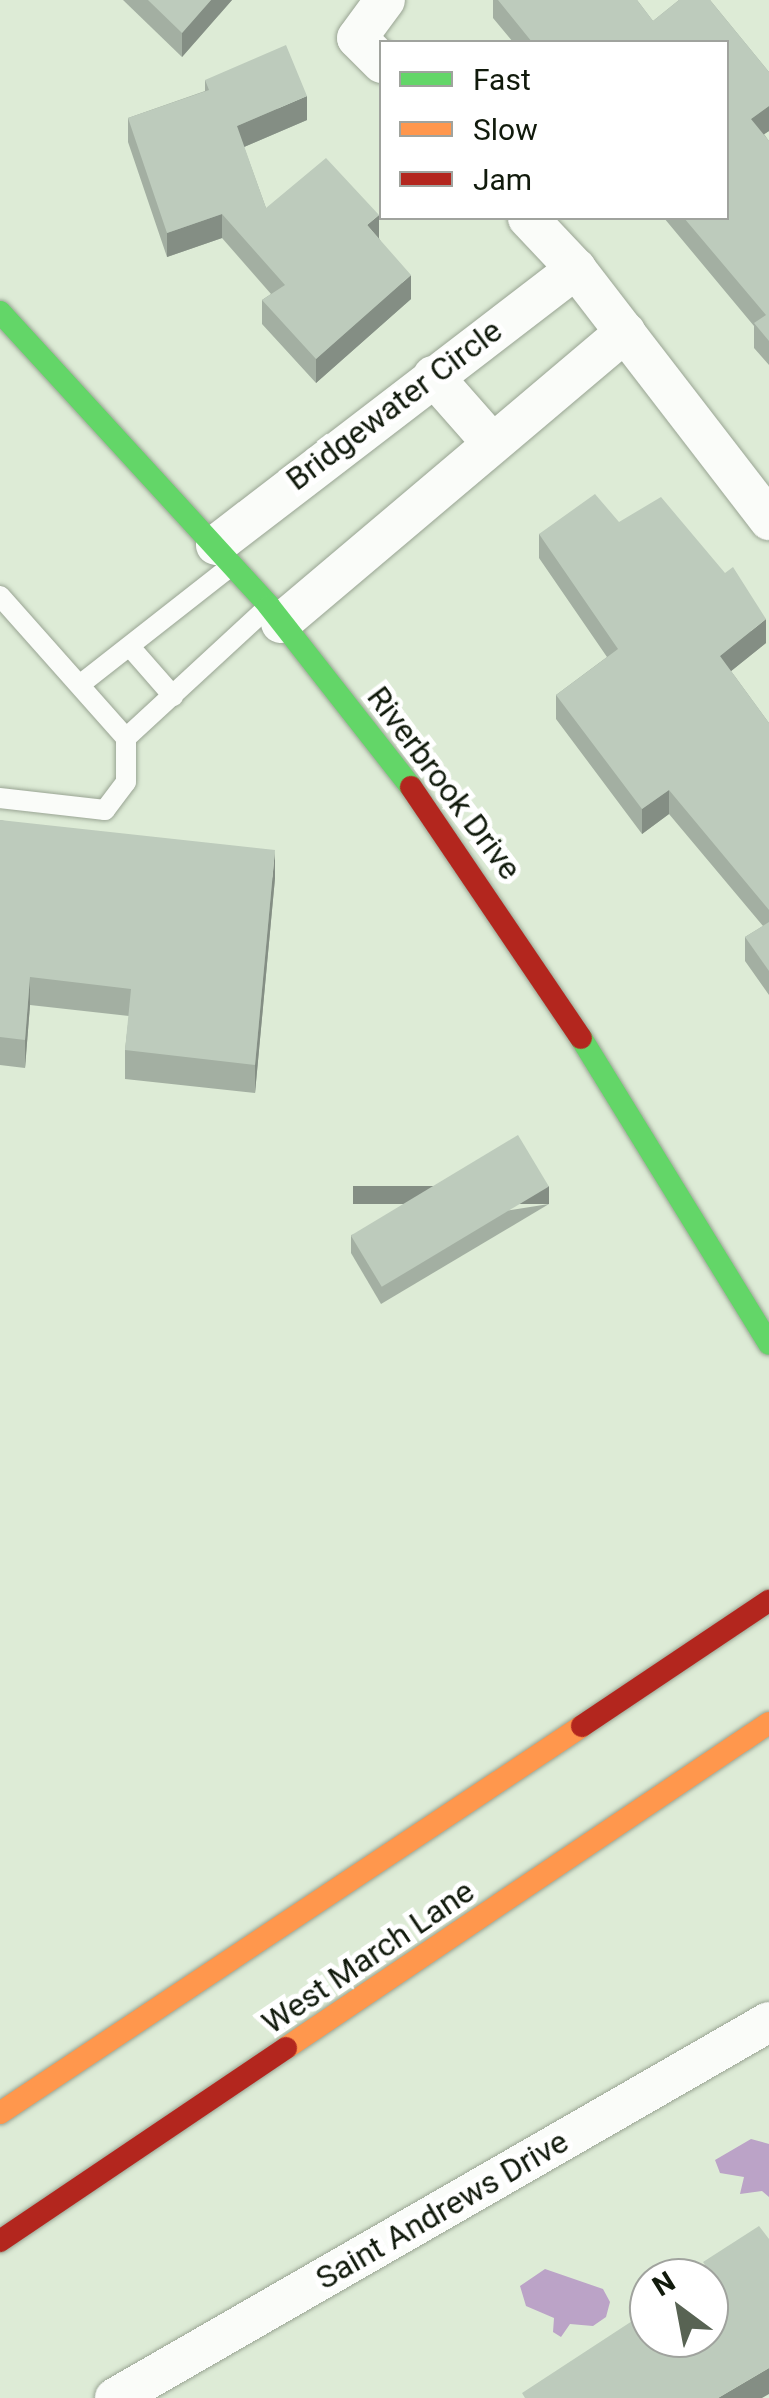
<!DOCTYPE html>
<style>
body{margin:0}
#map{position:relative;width:769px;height:2398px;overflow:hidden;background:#ddebd6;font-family:Roboto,sans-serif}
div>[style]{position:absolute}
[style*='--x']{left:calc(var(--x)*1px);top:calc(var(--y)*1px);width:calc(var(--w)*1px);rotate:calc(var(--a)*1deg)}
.water>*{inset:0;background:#bba3c7}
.roads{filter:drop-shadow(0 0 2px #99a493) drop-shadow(0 0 2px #99a493)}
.lane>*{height:20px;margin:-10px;padding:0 10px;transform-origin:10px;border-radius:10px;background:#fafcf9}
.street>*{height:40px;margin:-20px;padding:0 20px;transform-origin:20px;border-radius:20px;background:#fafcf9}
.fast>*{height:22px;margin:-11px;padding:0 11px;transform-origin:11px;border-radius:11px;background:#63d668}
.slow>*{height:22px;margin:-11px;padding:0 11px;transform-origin:11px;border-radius:11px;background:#ff974d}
.jam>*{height:22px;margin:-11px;padding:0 11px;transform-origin:11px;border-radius:11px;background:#b3261e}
.wall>*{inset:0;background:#a3afa2}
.shaded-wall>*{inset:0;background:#848e84;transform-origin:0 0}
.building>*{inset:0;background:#bdcbbc;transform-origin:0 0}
span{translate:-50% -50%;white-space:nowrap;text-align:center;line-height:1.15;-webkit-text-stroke:10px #fff;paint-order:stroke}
.street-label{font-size:32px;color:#111a0c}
.legend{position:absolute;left:379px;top:40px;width:350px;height:180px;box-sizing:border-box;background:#fff;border:2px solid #a0a39e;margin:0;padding:12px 18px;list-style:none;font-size:30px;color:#111a0c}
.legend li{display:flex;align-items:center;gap:20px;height:50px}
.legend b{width:50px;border:2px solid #a0a39e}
.north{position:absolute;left:629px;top:2258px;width:100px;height:100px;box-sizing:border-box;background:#fff;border:2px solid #a0a39e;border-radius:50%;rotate:328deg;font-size:28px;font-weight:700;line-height:40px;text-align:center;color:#111a0c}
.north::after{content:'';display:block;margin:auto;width:35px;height:45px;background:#586353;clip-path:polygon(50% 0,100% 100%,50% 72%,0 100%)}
</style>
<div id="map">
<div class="water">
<div style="clip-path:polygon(751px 2139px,769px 2144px,769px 2197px,762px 2191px,740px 2194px,744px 2177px,720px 2173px,715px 2160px)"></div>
<div style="clip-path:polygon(545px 2269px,603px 2289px,610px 2302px,606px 2317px,593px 2326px,570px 2324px,561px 2337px,553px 2332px,554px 2318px,526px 2306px,520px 2286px)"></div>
</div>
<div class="roads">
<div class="lane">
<div style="--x:0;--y:596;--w:190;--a:48.4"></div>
<div style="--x:126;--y:738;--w:44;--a:90"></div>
<div style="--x:126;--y:782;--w:35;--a:127"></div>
<div style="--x:105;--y:810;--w:106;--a:-173.5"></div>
<div style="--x:131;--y:648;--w:64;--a:48.8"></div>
<div style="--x:82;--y:683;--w:188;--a:-38.1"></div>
<div style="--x:126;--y:738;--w:193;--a:-42.7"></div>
</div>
<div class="street">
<div style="--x:382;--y:63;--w:35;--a:-135"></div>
<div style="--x:357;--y:38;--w:47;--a:-53.6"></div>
<div style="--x:528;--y:218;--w:70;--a:46.7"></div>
<div style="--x:576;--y:269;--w:317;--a:52.4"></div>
<div style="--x:433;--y:376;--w:89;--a:48.6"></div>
<div style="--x:216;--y:545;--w:454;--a:-37.5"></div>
<div style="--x:281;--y:623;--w:451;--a:-40.2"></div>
<div style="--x:115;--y:2398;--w:754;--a:-29.9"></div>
</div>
<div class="fast">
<div style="--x:0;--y:312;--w:398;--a:47.5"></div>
<div style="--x:269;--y:606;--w:230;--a:51.9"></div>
<div style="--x:581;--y:1038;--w:359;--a:58.4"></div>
</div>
<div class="slow">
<div style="--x:286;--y:2048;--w:582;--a:-33.94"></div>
<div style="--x:0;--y:2113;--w:699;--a:-33.62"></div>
</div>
<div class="jam">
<div style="--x:411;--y:787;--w:303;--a:55.9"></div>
<div style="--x:582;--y:1726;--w:225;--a:-33.8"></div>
<div style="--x:0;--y:2241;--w:345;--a:-34"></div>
</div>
</div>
<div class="wall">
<div style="clip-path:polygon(123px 0,232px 0,182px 57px)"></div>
<div style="clip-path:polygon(493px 0,637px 0,653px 21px,679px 0,710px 0,769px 72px,769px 131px,764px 134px,769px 141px,769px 365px,754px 348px,754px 326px,664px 218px,726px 218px,726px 42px,513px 42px,493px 18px)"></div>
<div style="clip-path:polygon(205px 80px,307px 120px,244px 147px,266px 208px,379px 238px,411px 299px,316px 383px,262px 324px,262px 300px,271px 294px,222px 238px,167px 257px,128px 142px,128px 118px,205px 91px)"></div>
<div style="clip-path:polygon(619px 522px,766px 643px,731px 671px,769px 723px,769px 995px,745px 961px,745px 937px,763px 926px,669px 814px,642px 834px,556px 719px,556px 695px,607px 657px,539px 558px,539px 534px)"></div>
<div style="clip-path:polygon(0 820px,275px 878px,255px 1093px,125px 1079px,125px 1050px,129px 1016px,30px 1005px,25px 1068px,0 1065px)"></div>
<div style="clip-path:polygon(549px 1204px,381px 1304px,351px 1253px,351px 1235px)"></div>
</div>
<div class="shaded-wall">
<div style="clip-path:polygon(211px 0,232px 0,182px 57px,182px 33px)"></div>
<div style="clip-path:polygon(307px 96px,307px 120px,237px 150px,237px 126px)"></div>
<div style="clip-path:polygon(769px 106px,769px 131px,751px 143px,751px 119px)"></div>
<div style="clip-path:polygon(222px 214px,222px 238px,167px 257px,167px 233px)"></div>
<div style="clip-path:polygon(379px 215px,379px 239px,367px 225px)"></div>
<div style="clip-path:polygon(411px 275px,411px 299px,316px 383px,316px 359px)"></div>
<div style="clip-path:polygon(766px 619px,766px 643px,720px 680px,720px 656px)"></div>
<div style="clip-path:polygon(669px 790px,669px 814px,642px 834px,642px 809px)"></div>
<div style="clip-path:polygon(275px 850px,275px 878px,255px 1093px,255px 1065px)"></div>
<div style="clip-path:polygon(30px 977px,30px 1005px,25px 1068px,25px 1040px)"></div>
<div style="left:549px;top:1186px;width:18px;height:196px;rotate:90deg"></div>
<div style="clip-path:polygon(769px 2368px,769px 2394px,762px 2398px,718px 2398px)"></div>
</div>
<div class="building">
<div style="clip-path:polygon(148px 0,211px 0,182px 33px)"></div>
<div style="clip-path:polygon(498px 0,637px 0,653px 21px,679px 0,710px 0,769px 72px,769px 106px,751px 119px,769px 141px,769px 341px,754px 323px,766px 315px,684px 218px,726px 218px,726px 42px,532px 42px)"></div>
<div style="clip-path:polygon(286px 45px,307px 96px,237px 126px,266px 208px,326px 158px,379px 215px,367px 225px,411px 275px,316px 359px,262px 300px,285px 285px,222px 214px,167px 233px,128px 118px,209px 90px,205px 80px)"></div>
<div style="clip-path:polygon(595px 494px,619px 522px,661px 497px,725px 573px,733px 567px,766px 619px,720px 656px,769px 723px,769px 910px,669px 790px,642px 809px,556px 695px,618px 649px,539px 534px)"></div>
<div style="clip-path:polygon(0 820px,275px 850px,255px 1065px,125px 1050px,131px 989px,30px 977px,25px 1040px,0 1037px)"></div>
<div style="clip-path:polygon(769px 922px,769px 971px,745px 937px)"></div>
<div style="left:518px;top:1135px;width:60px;height:195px;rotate:59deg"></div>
<div style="clip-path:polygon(759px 2226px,769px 2239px,769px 2368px,718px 2398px,525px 2398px,522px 2393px,649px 2310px,649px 2338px,709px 2338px,709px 2278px,694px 2278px,707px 2268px,703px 2262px)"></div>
</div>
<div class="street-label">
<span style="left:394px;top:405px;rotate:-37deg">Bridgewater Circle</span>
<span style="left:444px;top:783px;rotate:53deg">Riverbrook Drive</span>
<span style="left:368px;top:1957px;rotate:-34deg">West March Lane</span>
<span style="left:442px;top:2210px;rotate:-30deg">Saint Andrews Drive</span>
</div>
<ul class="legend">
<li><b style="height:12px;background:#63d668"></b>Fast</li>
<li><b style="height:12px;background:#ff974d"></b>Slow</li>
<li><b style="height:12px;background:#b3261e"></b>Jam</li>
</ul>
<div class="north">N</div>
</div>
